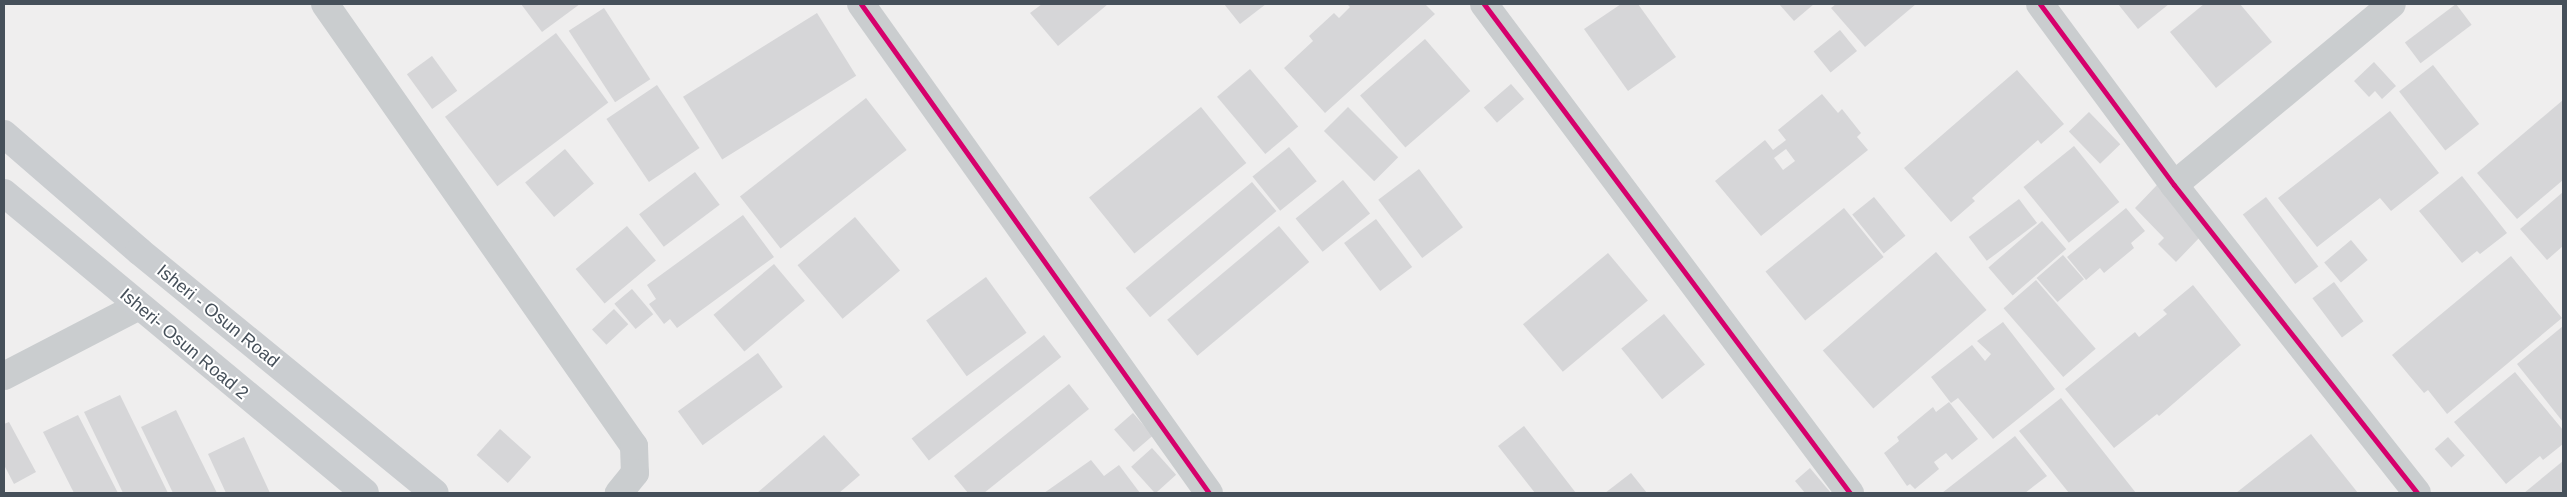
<!DOCTYPE html>
<style>
body{margin:0}
#map{position:relative;width:2567px;height:497px;overflow:hidden;background:#efeeee;font-family:Arial,sans-serif}
div>[style]{position:absolute}
[style*='--x']{left:calc(var(--x)*1px);top:calc(var(--y)*1px);width:calc(var(--w)*1px);rotate:calc(var(--a)*1deg)}
.building>*{inset:0;background:#d6d6d8;transform-origin:0 0}
.minor>*{height:28px;margin:-14px;padding:0 14px;transform-origin:14px;border-radius:14px;background:#cacdcf}
.secondary>*{height:28px;margin:-14px;padding:0 14px;transform-origin:14px;border-radius:14px;background:#cacdd0}
.cycleway>*{height:5px;margin:-2.5px;padding:0 2.5px;transform-origin:2.5px;border-radius:2.5px;background:#d6006c}
span{translate:-50% -50%;white-space:nowrap;text-align:center;line-height:1.15;-webkit-text-stroke:4px #fff;paint-order:stroke}
.street-label{font-size:18px;color:#46505a}
.frame{position:absolute;inset:0;border:5px solid #46505a;pointer-events:none}
</style>
<div id="map">
<div class="building">
<div style="clip-path:polygon(521px 4px,580px 4px,542px 32px)"></div>
<div style="clip-path:polygon(1042px 4px,1108px 4px,1058px 46px,1030px 13px)"></div>
<div style="clip-path:polygon(1224px 4px,1266px 4px,1240px 24px)"></div>
<div style="clip-path:polygon(1347px 4px,1425px 4px,1435px 14px,1325px 113px,1284px 68px,1313px 41px,1309px 36px,1334px 13px,1339px 18px,1350px 7px)"></div>
<div style="clip-path:polygon(1621px 4px,1638px 4px,1676px 57px,1628px 91px,1584px 29px)"></div>
<div style="clip-path:polygon(1779px 4px,1814px 4px,1794px 21px)"></div>
<div style="clip-path:polygon(1836px 4px,1916px 4px,1865px 47px,1831px 8px)"></div>
<div style="clip-path:polygon(2118px 4px,2169px 4px,2138px 29px)"></div>
<div style="clip-path:polygon(2204px 4px,2240px 4px,2272px 42px,2216px 88px,2170px 32px)"></div>
<div style="left:2456px;top:4px;width:26px;height:64px;rotate:53deg"></div>
<div style="left:604px;top:8px;width:85px;height:42px;rotate:57deg"></div>
<div style="left:817px;top:13px;width:74px;height:158px;rotate:58deg"></div>
<div style="left:1840px;top:30px;width:27px;height:34px;rotate:51deg"></div>
<div style="left:556px;top:33px;width:87px;height:139px;rotate:53deg"></div>
<div style="left:1425px;top:39px;width:69px;height:86px;rotate:49deg"></div>
<div style="left:432px;top:56px;width:43px;height:31px;rotate:54deg"></div>
<div style="clip-path:polygon(2374px 62px,2396px 86px,2382px 99px,2375px 91px,2369px 97px,2354px 81px)"></div>
<div style="left:2433px;top:65px;width:75px;height:43px;rotate:52deg"></div>
<div style="left:1250px;top:69px;width:75px;height:43px;rotate:50deg"></div>
<div style="clip-path:polygon(2017px 70px,2064px 124px,2041px 144px,2038px 140px,1972px 198px,1975px 201px,1951px 222px,1904px 168px)"></div>
<div style="left:1511px;top:84px;width:20px;height:36px;rotate:49deg"></div>
<div style="left:657px;top:85px;width:76px;height:61px;rotate:56deg"></div>
<div style="clip-path:polygon(evenodd,1822px 94px,1838px 113px,1842px 109px,1861px 133px,1857px 137px,1868px 150px,1761px 236px,1715px 181px,1765px 140px,1773px 150px,1786px 140px,1778px 130px,1822px 94px,1786px 149px,1795px 161px,1783px 170px,1774px 158px,1786px 149px)"></div>
<div style="left:866px;top:98px;width:66px;height:160px;rotate:52deg"></div>
<div style="clip-path:polygon(2563px 100px,2563px 180px,2517px 219px,2477px 173px)"></div>
<div style="left:1201px;top:107px;width:72px;height:144px;rotate:51deg"></div>
<div style="left:1348px;top:107px;width:71px;height:34px;rotate:45deg"></div>
<div style="clip-path:polygon(2390px 111px,2439px 173px,2391px 211px,2380px 198px,2317px 247px,2278px 198px)"></div>
<div style="left:2089px;top:112px;width:45px;height:28px;rotate:46deg"></div>
<div style="left:2074px;top:146px;width:72px;height:65px;rotate:51deg"></div>
<div style="left:1289px;top:147px;width:44px;height:47px;rotate:51deg"></div>
<div style="left:565px;top:149px;width:45px;height:52px;rotate:50deg"></div>
<div style="left:1419px;top:169px;width:73px;height:51px;rotate:53deg"></div>
<div style="left:695px;top:172px;width:41px;height:70px;rotate:53deg"></div>
<div style="clip-path:polygon(2462px 176px,2507px 233px,2480px 254px,2477px 251px,2462px 263px,2419px 211px)"></div>
<div style="left:1343px;top:180px;width:43px;height:61px;rotate:51deg"></div>
<div style="left:1252px;top:182px;width:38px;height:165px;rotate:50deg"></div>
<div style="clip-path:polygon(2157px 185px,2201px 236px,2176px 262px,2158px 244px,2164px 238px,2135px 208px)"></div>
<div style="clip-path:polygon(2563px 192px,2563px 246px,2547px 260px,2520px 229px)"></div>
<div style="left:1874px;top:197px;width:50px;height:28px;rotate:51deg"></div>
<div style="left:2266px;top:197px;width:87px;height:29px;rotate:53deg"></div>
<div style="left:2019px;top:199px;width:30px;height:63px;rotate:53deg"></div>
<div style="left:1844px;top:208px;width:63px;height:101px;rotate:51deg"></div>
<div style="clip-path:polygon(2126px 208px,2145px 231px,2131px 243px,2134px 248px,2104px 273px,2100px 268px,2086px 280px,2067px 257px)"></div>
<div style="clip-path:polygon(743px 215px,774px 257px,677px 328px,670px 319px,664px 324px,649px 304px,656px 299px,647px 285px)"></div>
<div style="left:855px;top:217px;width:70px;height:75px;rotate:50deg"></div>
<div style="left:1376px;top:219px;width:60px;height:40px;rotate:53deg"></div>
<div style="left:2042px;top:221px;width:37px;height:71px;rotate:49deg"></div>
<div style="left:627px;top:226px;width:45px;height:67px;rotate:50deg"></div>
<div style="left:1279px;top:226px;width:47px;height:146px;rotate:50deg"></div>
<div style="left:2351px;top:240px;width:26px;height:35px;rotate:50deg"></div>
<div style="left:1936px;top:252px;width:77px;height:150px;rotate:49deg"></div>
<div style="left:1608px;top:253px;width:62px;height:111px;rotate:50deg"></div>
<div style="left:2063px;top:255px;width:32px;height:35px;rotate:49deg"></div>
<div style="clip-path:polygon(2511px 256px,2562px 318px,2447px 414px,2428px 390px,2424px 393px,2392px 355px)"></div>
<div style="left:774px;top:264px;width:48px;height:79px;rotate:50deg"></div>
<div style="left:986px;top:277px;width:69px;height:74px;rotate:54deg"></div>
<div style="left:2036px;top:280px;width:91px;height:43px;rotate:49deg"></div>
<div style="left:2334px;top:282px;width:49px;height:27px;rotate:53deg"></div>
<div style="clip-path:polygon(2193px 285px,2241px 345px,2159px 416px,2157px 414px,2114px 448px,2065px 389px,2135px 332px,2139px 337px,2167px 314px,2163px 310px)"></div>
<div style="left:632px;top:289px;width:33px;height:23px;rotate:50deg"></div>
<div style="left:614px;top:309px;width:21px;height:30px;rotate:47deg"></div>
<div style="left:1664px;top:314px;width:65px;height:55px;rotate:51deg"></div>
<div style="clip-path:polygon(2003px 322px,2055px 389px,1993px 439px,1958px 398px,1951px 403px,1931px 377px,1972px 345px,1985px 361px,1991px 354px,1977px 341px)"></div>
<div style="clip-path:polygon(2563px 326px,2563px 422px,2517px 364px)"></div>
<div style="left:1044px;top:335px;width:28px;height:168px;rotate:52deg"></div>
<div style="left:758px;top:353px;width:42px;height:99px;rotate:54deg"></div>
<div style="clip-path:polygon(2515px 372px,2563px 430px,2563px 444px,2543px 460px,2540px 456px,2506px 484px,2454px 422px)"></div>
<div style="clip-path:polygon(1069px 384px,1089px 409px,984px 493px,968px 493px,954px 476px)"></div>
<div style="clip-path:polygon(120px 395px,168px 493px,123px 493px,84px 412px)"></div>
<div style="clip-path:polygon(2061px 398px,2136px 493px,2069px 493px,2019px 431px)"></div>
<div style="clip-path:polygon(1949px 402px,1978px 439px,1952px 460px,1946px 453px,1934px 462px,1939px 469px,1915px 489px,1910px 484px,1907px 486px,1884px 453px,1899px 441px,1897px 437px,1933px 407px,1936px 412px)"></div>
<div style="clip-path:polygon(176px 410px,217px 493px,173px 493px,141px 427px)"></div>
<div style="left:1133px;top:413px;width:30px;height:25px;rotate:49deg"></div>
<div style="clip-path:polygon(78px 415px,118px 493px,74px 493px,43px 432px)"></div>
<div style="clip-path:polygon(9px 422px,36px 472px,14px 484px,4px 465px,4px 424px)"></div>
<div style="clip-path:polygon(1524px 426px,1576px 493px,1535px 493px,1498px 446px)"></div>
<div style="left:500px;top:429px;width:42px;height:35px;rotate:42deg"></div>
<div style="clip-path:polygon(2311px 434px,2358px 493px,2236px 493px)"></div>
<div style="clip-path:polygon(824px 435px,860px 475px,839px 493px,757px 493px)"></div>
<div style="clip-path:polygon(2015px 436px,2047px 476px,2025px 493px,1942px 493px)"></div>
<div style="clip-path:polygon(244px 437px,270px 493px,226px 493px,208px 454px)"></div>
<div style="left:2448px;top:437px;width:25px;height:18px;rotate:48deg"></div>
<div style="left:1152px;top:448px;width:36px;height:28px;rotate:48deg"></div>
<div style="clip-path:polygon(1091px 460px,1104px 476px,1119px 465px,1140px 493px,1044px 493px)"></div>
<div style="clip-path:polygon(2563px 461px,2563px 493px,2524px 493px)"></div>
<div style="clip-path:polygon(1810px 468px,1831px 493px,1805px 493px,1795px 481px)"></div>
<div style="clip-path:polygon(1631px 473px,1647px 493px,1605px 493px)"></div>
</div>
<div class="minor">
<div style="--x:325;--y:4;--w:539;--a:55.04"></div>
<div style="--x:634;--y:446;--w:27;--a:88"></div>
<div style="--x:635;--y:473;--w:26;--a:129"></div>
<div style="--x:861;--y:4;--w:600;--a:54.56"></div>
<div style="--x:1484;--y:4;--w:611;--a:53.19"></div>
<div style="--x:2040;--y:4;--w:225;--a:53.5"></div>
<div style="--x:2174;--y:185;--w:392;--a:51.7"></div>
<div style="--x:2174;--y:185;--w:283;--a:-39.7"></div>
<div style="--x:4;--y:376;--w:152;--a:-27.4"></div>
</div>
<div class="secondary">
<div style="--x:4;--y:134;--w:179;--a:40.9"></div>
<div style="--x:139;--y:251;--w:382;--a:39.3"></div>
<div style="--x:4;--y:193;--w:469;--a:39.7"></div>
</div>
<div class="cycleway">
<div style="--x:861;--y:4;--w:600;--a:54.56"></div>
<div style="--x:1484;--y:4;--w:611;--a:53.19"></div>
<div style="--x:2040;--y:4;--w:225;--a:53.5"></div>
<div style="--x:2174;--y:185;--w:392;--a:51.7"></div>
</div>
<div class="street-label">
<span style="left:218px;top:316px;rotate:39deg">Isheri - Osun Road</span>
<span style="left:184px;top:344px;rotate:40deg">Isheri- Osun Road 2</span>
</div>
<div class="frame"></div>
</div>
